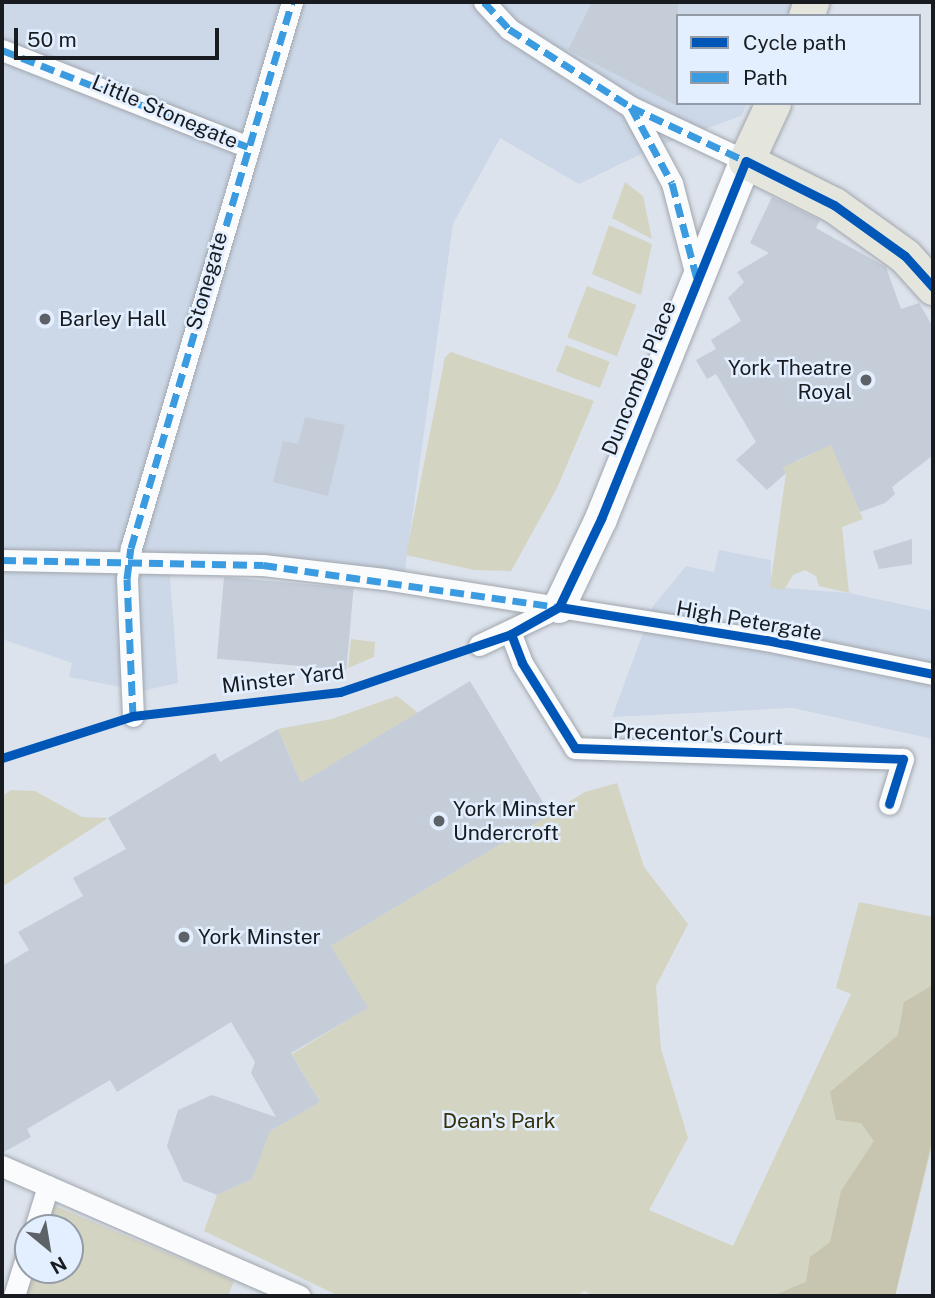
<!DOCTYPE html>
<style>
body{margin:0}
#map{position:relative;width:935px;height:1298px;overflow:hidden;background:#dce3ec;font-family:"Public Sans",sans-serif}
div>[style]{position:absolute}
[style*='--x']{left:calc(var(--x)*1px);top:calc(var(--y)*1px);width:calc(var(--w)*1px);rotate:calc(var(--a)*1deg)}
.built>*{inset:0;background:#ccd8e8}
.green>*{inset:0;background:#d4d4c3;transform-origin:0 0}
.forest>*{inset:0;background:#c7c5b0}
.building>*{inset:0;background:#c4cdd8;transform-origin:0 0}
.roads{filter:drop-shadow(0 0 2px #a2a6ad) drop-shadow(0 0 2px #a2a6ad)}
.street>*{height:21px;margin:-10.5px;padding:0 10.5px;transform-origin:10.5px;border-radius:10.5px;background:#fafbfc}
.secondary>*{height:32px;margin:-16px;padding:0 16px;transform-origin:16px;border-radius:16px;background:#fafbfc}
.primary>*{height:35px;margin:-17.5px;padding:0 17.5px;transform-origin:17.5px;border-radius:17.5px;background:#e4e5dd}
.quiet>*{height:7px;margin-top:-3.5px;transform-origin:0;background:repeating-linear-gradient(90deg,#3b9be0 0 14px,transparent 0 21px)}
.cycleway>*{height:9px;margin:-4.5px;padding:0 4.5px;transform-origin:4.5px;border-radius:4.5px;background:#0057b8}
.dots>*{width:19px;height:19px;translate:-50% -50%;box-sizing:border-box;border:4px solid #e3efff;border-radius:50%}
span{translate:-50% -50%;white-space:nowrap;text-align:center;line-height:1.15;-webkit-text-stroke:5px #e3efff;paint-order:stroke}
.street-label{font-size:21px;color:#181c21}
.poi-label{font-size:21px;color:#181c21}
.left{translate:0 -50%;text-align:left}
.right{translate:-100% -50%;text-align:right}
.park-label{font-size:21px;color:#38320b}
.frame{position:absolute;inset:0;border:4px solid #181c21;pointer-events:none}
.legend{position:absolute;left:676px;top:14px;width:245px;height:91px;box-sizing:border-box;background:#e3efff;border:2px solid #929ba6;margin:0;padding:9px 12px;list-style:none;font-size:21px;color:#181c21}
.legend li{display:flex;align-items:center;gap:14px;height:35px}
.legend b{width:35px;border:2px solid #929ba6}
.north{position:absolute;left:14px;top:1214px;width:70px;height:70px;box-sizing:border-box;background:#e3efff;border:2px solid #929ba6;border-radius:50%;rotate:150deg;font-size:19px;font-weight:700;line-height:28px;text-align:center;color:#181c21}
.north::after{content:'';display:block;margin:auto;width:24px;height:32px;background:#5d6268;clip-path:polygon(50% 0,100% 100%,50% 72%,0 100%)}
.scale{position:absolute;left:14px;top:28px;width:205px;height:32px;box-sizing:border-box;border:4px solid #181c21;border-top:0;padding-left:9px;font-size:21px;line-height:24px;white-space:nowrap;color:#181c21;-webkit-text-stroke:5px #e3efff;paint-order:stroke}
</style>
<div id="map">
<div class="built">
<div style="clip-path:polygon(2px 2px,795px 2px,790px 16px,678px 16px,678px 103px,748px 103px,741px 116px,656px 147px,579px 184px,500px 138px,453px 224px,404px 576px,169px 563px,178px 683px,142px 691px,69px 677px,72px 663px,2px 639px)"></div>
<div style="clip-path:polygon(719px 550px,771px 560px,771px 587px,849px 593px,933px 611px,933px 739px,793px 708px,612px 717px,653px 606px,686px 566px,714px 572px)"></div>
</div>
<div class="green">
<div style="clip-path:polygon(625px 182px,643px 196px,652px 239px,612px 218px)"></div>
<div style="clip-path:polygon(609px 225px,652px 244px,641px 295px,592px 274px)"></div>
<div style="left:587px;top:286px;width:53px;height:55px;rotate:21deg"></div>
<div style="left:566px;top:345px;width:47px;height:28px;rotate:21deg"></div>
<div style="clip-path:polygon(451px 352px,594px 401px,557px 488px,511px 571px,474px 570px,406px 555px,445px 357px)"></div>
<div style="clip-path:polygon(825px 430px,863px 519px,842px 527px,849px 593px,819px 586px,816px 576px,805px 570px,793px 575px,784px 590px,770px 587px,786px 473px,779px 458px,797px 461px,812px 454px)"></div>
<div style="clip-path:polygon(351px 639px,375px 642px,374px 657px,348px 668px)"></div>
<div style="clip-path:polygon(397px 696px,418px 713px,301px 783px,278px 729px,332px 719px)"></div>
<div style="clip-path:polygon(617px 783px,644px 867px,688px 924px,656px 986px,661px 1049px,688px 1138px,649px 1210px,733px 1246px,851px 994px,836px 988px,859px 902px,933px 917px,933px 1142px,895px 1296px,595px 1296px,584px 1291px,577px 1296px,339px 1296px,204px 1231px,217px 1195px,252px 1179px,261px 1136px,320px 1102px,292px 1054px,367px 1008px,331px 946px,585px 792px)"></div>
<div style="clip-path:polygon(11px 790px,35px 791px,82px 817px,108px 818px,2px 887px,2px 796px)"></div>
<div style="clip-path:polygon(53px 1205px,234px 1281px,228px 1296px,23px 1296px,31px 1270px,70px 1270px,70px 1228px,46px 1228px)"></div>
</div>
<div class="forest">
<div style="clip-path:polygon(933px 985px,933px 1136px,895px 1296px,772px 1296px,806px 1282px,810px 1257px,830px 1242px,841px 1191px,874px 1141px,861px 1123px,836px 1120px,830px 1092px,898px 1035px,904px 1002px)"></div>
</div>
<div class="building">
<div style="clip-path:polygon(592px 2px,678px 2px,678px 106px,568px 50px)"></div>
<div style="clip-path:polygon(772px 197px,820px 220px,816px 228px,886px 267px,901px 309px,919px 303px,933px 327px,932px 456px,892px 487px,895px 494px,885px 503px,860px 512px,831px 445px,783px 467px,786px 473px,767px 490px,736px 460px,756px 442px,716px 374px,707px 379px,696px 360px,716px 349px,711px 340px,741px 321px,728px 298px,744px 282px,737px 272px,769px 253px,750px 243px)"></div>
<div style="clip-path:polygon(305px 417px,345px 425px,328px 496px,273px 482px,283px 441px,298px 444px)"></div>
<div style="clip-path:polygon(912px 539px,912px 564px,879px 569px,873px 551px)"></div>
<div style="left:224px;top:577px;width:130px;height:82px;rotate:5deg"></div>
<div style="clip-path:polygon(470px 681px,550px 814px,331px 946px,368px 1008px,291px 1053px,320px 1102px,270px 1131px,252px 1179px,217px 1195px,183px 1181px,167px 1146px,178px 1110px,212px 1095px,276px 1117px,251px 1073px,255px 1062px,231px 1022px,117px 1092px,110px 1080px,27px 1129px,31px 1137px,2px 1153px,2px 966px,29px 950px,18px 932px,83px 896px,73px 878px,126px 849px,108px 818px,215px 753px,220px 762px,278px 729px,301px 783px)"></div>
</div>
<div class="roads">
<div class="street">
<div style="--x:484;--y:2;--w:37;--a:47"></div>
<div style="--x:509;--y:29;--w:145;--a:32.6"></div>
<div style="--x:631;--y:107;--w:127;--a:25.2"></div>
<div style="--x:2;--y:50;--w:264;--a:21.5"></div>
<div style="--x:632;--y:109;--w:84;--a:61.6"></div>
<div style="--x:672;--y:183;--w:100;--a:75.5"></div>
<div style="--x:2;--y:560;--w:261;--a:1.1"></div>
<div style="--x:263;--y:565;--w:122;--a:6.6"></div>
<div style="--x:384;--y:579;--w:387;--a:9.1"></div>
<div style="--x:766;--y:640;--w:170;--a:11.5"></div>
<div style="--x:511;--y:634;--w:31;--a:69"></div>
<div style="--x:522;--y:663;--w:100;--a:58.1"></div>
<div style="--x:575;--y:748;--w:328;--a:1.9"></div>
<div style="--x:903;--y:759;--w:47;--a:107.3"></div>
<div style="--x:479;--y:645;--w:89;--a:-25.4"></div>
<div style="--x:133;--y:716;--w:137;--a:-92.5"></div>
<div style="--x:127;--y:579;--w:31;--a:-83"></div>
<div style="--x:131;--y:548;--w:569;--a:-73.57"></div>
<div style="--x:2;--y:1166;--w:325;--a:23.6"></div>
<div style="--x:35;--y:1228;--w:44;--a:-72.8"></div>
<div style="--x:14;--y:1296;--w:47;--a:-72.7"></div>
</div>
<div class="secondary">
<div style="--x:559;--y:607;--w:98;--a:-64.5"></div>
<div style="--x:601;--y:519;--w:386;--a:-68"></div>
</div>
<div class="primary">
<div style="--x:806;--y:16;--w:15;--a:-70"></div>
<div style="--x:773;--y:103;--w:64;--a:115"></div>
<div style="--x:746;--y:161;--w:98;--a:26.6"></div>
<div style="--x:834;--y:205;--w:87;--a:35.7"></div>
<div style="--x:905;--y:256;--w:42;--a:47.9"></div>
</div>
</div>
<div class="quiet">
<div style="--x:484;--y:2;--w:37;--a:47"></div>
<div style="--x:509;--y:29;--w:145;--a:32.6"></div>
<div style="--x:631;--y:107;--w:127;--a:25.2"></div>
<div style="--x:2;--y:50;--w:264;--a:21.5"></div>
<div style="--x:631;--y:107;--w:86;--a:61.7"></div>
<div style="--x:672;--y:183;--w:99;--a:75.4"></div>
<div style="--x:2;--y:560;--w:261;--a:1.1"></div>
<div style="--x:263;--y:565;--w:299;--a:8.1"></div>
<div style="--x:133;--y:716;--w:137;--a:-92.5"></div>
<div style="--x:127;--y:579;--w:31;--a:-83"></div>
<div style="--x:131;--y:548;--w:569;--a:-73.57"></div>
</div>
<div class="cycleway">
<div style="--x:559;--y:607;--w:210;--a:9.1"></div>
<div style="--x:766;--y:640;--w:170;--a:11.5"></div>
<div style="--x:511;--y:634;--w:31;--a:69"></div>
<div style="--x:522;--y:663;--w:100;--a:58.1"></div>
<div style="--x:575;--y:748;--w:328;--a:1.9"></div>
<div style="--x:903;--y:759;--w:47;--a:107.3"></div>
<div style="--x:2;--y:758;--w:138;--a:-17.8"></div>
<div style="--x:133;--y:716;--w:208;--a:-6.6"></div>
<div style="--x:340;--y:692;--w:181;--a:-18.7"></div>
<div style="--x:511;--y:634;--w:55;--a:-29.4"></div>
<div style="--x:559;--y:607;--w:98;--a:-64.5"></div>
<div style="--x:601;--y:519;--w:386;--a:-68"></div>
<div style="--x:746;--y:161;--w:98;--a:26.6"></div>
<div style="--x:834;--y:205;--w:87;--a:35.7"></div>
<div style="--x:905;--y:256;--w:42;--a:47.9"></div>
</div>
<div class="dots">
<div style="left:45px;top:319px;background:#5d6268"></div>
<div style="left:866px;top:380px;background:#5d6268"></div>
<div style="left:439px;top:821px;background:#5d6268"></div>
<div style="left:184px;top:937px;background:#5d6268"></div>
</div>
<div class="street-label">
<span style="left:165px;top:112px;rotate:23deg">Little Stonegate</span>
<span style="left:207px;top:281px;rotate:-74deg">Stonegate</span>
<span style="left:639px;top:378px;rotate:-68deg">Duncombe Place</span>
<span style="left:749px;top:621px;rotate:10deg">High Petergate</span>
<span style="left:283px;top:679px;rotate:-7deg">Minster Yard</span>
<span style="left:698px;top:734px;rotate:2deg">Precentor's Court</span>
</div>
<div class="poi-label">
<span class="left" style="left:59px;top:319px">Barley Hall</span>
<span class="right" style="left:852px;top:380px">York Theatre<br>Royal</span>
<span class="left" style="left:453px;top:821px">York Minster<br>Undercroft</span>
<span class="left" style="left:198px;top:937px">York Minster</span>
</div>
<div class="park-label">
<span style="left:499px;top:1121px">Dean's Park</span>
</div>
<div class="frame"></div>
<ul class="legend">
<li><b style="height:9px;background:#0057b8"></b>Cycle path</li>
<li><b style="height:9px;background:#3b9be0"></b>Path</li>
</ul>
<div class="north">N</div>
<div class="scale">50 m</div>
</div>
